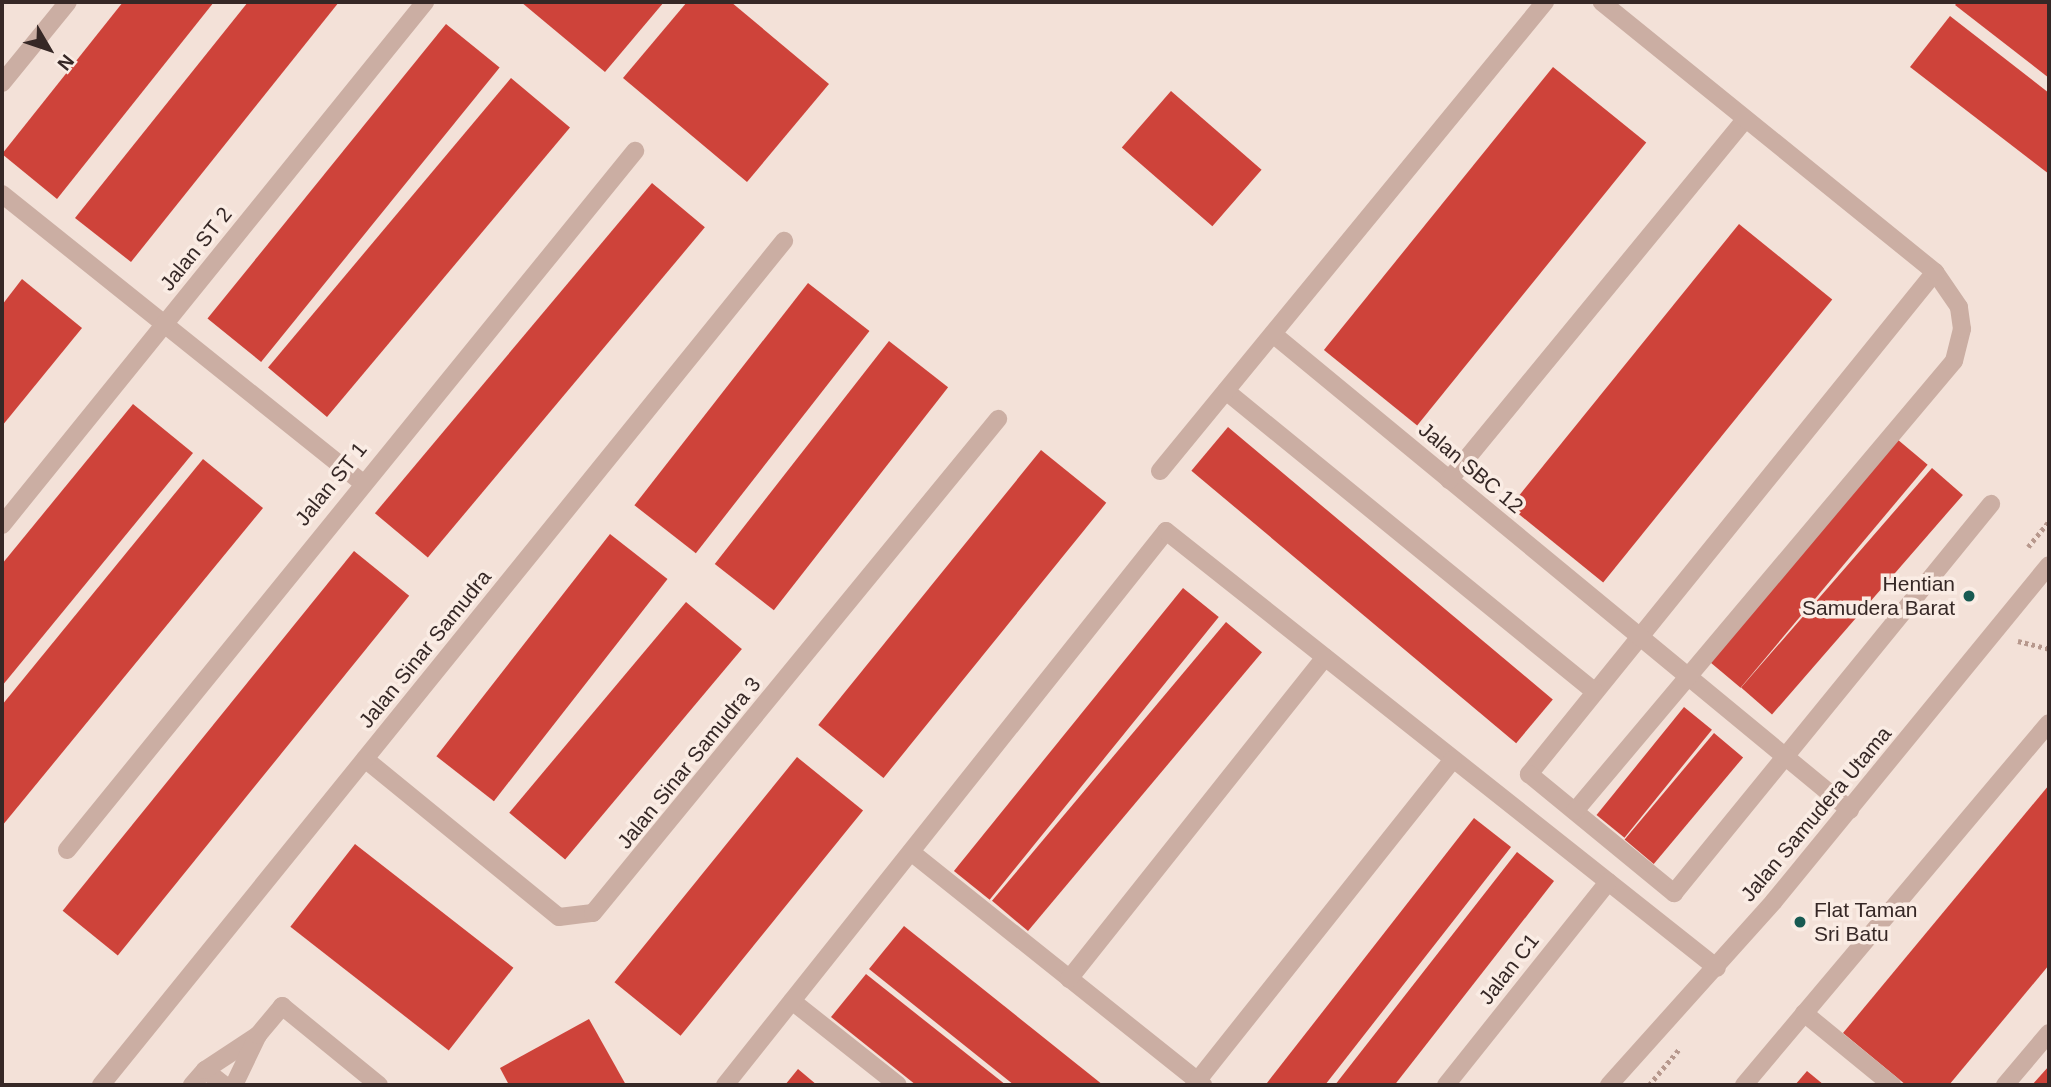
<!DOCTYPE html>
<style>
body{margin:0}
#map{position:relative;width:2051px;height:1087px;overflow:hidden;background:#f3e1d8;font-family:Arial,sans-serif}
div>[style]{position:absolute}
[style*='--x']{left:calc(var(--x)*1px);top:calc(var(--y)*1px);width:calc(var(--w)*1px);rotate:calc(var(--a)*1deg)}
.building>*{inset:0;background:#ce433a;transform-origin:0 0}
.path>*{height:4.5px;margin-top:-2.25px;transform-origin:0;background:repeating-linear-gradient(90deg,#b7988d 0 3.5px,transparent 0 7px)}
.service>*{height:18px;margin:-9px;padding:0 9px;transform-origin:9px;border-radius:9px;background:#cbaea3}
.minor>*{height:18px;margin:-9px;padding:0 9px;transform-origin:9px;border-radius:9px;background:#cbaea3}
.tertiary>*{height:18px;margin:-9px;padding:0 9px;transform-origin:9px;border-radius:9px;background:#cbaea3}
.dots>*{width:19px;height:19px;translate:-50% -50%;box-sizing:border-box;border:4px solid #faece4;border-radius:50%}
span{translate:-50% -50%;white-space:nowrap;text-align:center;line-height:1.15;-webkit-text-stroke:7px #faece4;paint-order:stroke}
.street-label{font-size:21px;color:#362826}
.poi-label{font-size:21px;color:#362826}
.right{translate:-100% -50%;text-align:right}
.left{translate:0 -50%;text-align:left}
.frame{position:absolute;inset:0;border:4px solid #362826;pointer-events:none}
.north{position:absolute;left:14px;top:14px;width:70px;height:70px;-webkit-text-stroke:5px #faece4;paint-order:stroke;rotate:129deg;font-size:19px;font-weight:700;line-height:28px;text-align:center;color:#362826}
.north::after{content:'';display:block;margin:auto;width:24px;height:32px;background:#362826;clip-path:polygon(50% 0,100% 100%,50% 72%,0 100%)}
</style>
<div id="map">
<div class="building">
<div style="clip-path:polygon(123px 2px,214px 2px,57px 199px,2px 154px)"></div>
<div style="clip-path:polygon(248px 2px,339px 2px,131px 262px,75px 218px)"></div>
<div style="clip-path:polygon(521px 2px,664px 2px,605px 72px)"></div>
<div style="clip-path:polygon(687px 2px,731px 2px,829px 84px,747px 182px,623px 78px)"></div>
<div style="clip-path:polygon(1958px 2px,2049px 2px,2049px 78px,1955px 5px)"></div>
<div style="clip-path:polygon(1950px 16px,2049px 93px,2049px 174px,1910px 67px)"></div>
<div style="left:446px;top:24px;width:69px;height:379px;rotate:39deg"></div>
<div style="left:1553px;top:67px;width:120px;height:364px;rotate:39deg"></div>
<div style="left:511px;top:78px;width:77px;height:378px;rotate:40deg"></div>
<div style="left:1171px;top:91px;width:120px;height:75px;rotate:41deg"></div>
<div style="left:652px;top:183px;width:69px;height:431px;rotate:40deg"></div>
<div style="left:1739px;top:224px;width:120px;height:364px;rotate:39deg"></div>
<div style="clip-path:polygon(22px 279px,82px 328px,2px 426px,2px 305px)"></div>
<div style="left:808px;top:283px;width:78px;height:282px;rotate:38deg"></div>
<div style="left:889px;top:341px;width:75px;height:283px;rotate:38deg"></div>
<div style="clip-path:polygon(133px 404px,193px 453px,2px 686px,2px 564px)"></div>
<div style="left:1228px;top:427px;width:424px;height:57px;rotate:40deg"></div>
<div style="left:1897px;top:439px;width:40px;height:291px;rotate:40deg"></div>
<div style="left:1041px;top:450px;width:84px;height:354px;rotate:39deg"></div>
<div style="clip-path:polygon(203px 459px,263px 508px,2px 826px,2px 705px)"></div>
<div style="left:1932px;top:468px;width:41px;height:291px;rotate:41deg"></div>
<div style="left:610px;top:534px;width:73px;height:282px;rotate:38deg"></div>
<div style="left:354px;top:551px;width:71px;height:463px;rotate:39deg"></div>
<div style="left:1183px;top:588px;width:46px;height:364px;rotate:39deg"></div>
<div style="left:686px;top:602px;width:73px;height:275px;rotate:40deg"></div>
<div style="left:1226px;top:622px;width:47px;height:364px;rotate:40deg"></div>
<div style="left:1684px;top:707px;width:36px;height:139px;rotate:39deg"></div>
<div style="left:1714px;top:733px;width:38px;height:139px;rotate:40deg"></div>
<div style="left:797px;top:757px;width:85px;height:290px;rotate:39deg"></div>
<div style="clip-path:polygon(2049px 785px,2049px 965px,1949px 1085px,1906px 1085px,1843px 1033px)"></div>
<div style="left:1474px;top:818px;width:47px;height:344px;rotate:38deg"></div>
<div style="left:355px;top:844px;width:201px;height:105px;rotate:38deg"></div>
<div style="left:1517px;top:852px;width:47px;height:300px;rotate:38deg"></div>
<div style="clip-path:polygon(904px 926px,1103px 1085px,1014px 1085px,869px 969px)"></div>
<div style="clip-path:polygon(866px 974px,1006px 1085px,916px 1085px,831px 1017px)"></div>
<div style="clip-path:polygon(589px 1019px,626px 1085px,509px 1085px,500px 1068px)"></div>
<div style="clip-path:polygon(2049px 1066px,2049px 1085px,2032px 1085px)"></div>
<div style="clip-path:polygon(798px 1069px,817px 1085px,785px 1085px)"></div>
<div style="clip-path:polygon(1807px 1071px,1824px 1085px,1795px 1085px)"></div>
</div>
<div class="path">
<div style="--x:2028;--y:547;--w:33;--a:-51"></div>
<div style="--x:2018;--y:641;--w:32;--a:14"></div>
<div style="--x:1649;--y:1085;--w:48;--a:-50"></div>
</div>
<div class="service">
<div style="--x:1935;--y:272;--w:646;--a:128.96"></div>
<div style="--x:1529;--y:774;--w:188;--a:39.4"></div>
<div style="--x:1674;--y:893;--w:502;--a:-50.82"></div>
<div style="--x:1273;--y:334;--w:748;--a:39.52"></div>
<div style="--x:1226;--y:391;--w:476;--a:39.2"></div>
<div style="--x:1160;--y:471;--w:607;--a:-50.62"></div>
<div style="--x:1449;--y:480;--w:467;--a:-50.6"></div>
<div style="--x:1575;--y:811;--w:588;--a:-49.9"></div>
<div style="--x:1954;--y:361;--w:33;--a:-76"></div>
<div style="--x:1962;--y:329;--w:22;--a:-98"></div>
<div style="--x:1959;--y:307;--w:42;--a:-124.4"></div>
<div style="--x:1935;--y:272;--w:429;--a:-141"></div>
<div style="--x:911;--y:852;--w:374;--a:38.6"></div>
<div style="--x:1069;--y:979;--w:411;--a:-51.5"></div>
<div style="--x:792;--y:1001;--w:135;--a:38.4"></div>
<div style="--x:1804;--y:1013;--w:114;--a:39.3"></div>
<div style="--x:205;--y:1070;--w:24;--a:38"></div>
<div style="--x:192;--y:1085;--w:20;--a:-49"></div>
<div style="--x:205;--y:1070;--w:64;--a:-33.4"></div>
<div style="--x:234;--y:1085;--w:55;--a:-64.4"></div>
<div style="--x:258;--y:1035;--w:38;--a:-50"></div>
<div style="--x:282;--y:1006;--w:125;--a:39.2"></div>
<div style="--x:725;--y:1085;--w:708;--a:-51.48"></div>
<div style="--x:1166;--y:531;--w:703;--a:38.42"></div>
<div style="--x:1194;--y:1085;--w:416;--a:-51.5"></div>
<div style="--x:1446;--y:1085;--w:260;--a:-51.4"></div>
<div style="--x:2005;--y:1085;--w:68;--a:-49.8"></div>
</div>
<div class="minor">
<div style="--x:2;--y:83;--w:104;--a:-50.8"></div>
<div style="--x:2;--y:194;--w:461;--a:38.7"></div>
<div style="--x:2;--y:525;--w:673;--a:-51.03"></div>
<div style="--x:365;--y:759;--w:250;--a:39.2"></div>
<div style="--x:559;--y:917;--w:34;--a:-7"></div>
<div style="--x:593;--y:913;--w:639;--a:-50.65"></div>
<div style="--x:67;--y:850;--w:901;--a:-50.9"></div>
<div style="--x:101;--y:1085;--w:1086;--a:-51.02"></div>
<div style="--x:1744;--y:1085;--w:473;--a:-49.9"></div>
</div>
<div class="tertiary">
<div style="--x:1609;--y:1085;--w:247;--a:-48.1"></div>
<div style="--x:1774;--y:901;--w:434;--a:-50.7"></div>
</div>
<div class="dots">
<div style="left:1969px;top:596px;background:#185a52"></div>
<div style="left:1800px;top:922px;background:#185a52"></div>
</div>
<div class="street-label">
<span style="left:196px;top:249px;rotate:-51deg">Jalan ST 2</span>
<span style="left:1471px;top:468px;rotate:40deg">Jalan SBC 12</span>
<span style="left:331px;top:484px;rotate:-51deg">Jalan ST 1</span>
<span style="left:425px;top:649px;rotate:-51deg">Jalan Sinar Samudra</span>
<span style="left:689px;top:763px;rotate:-51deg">Jalan Sinar Samudra 3</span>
<span style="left:1816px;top:814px;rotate:-50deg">Jalan Samudera Utama</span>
<span style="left:1509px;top:969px;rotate:-52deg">Jalan C1</span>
</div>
<div class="poi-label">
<span class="right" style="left:1955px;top:596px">Hentian<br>Samudera Barat</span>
<span class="left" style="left:1814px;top:922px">Flat Taman<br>Sri Batu</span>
</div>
<div class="frame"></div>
<div class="north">N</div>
</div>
